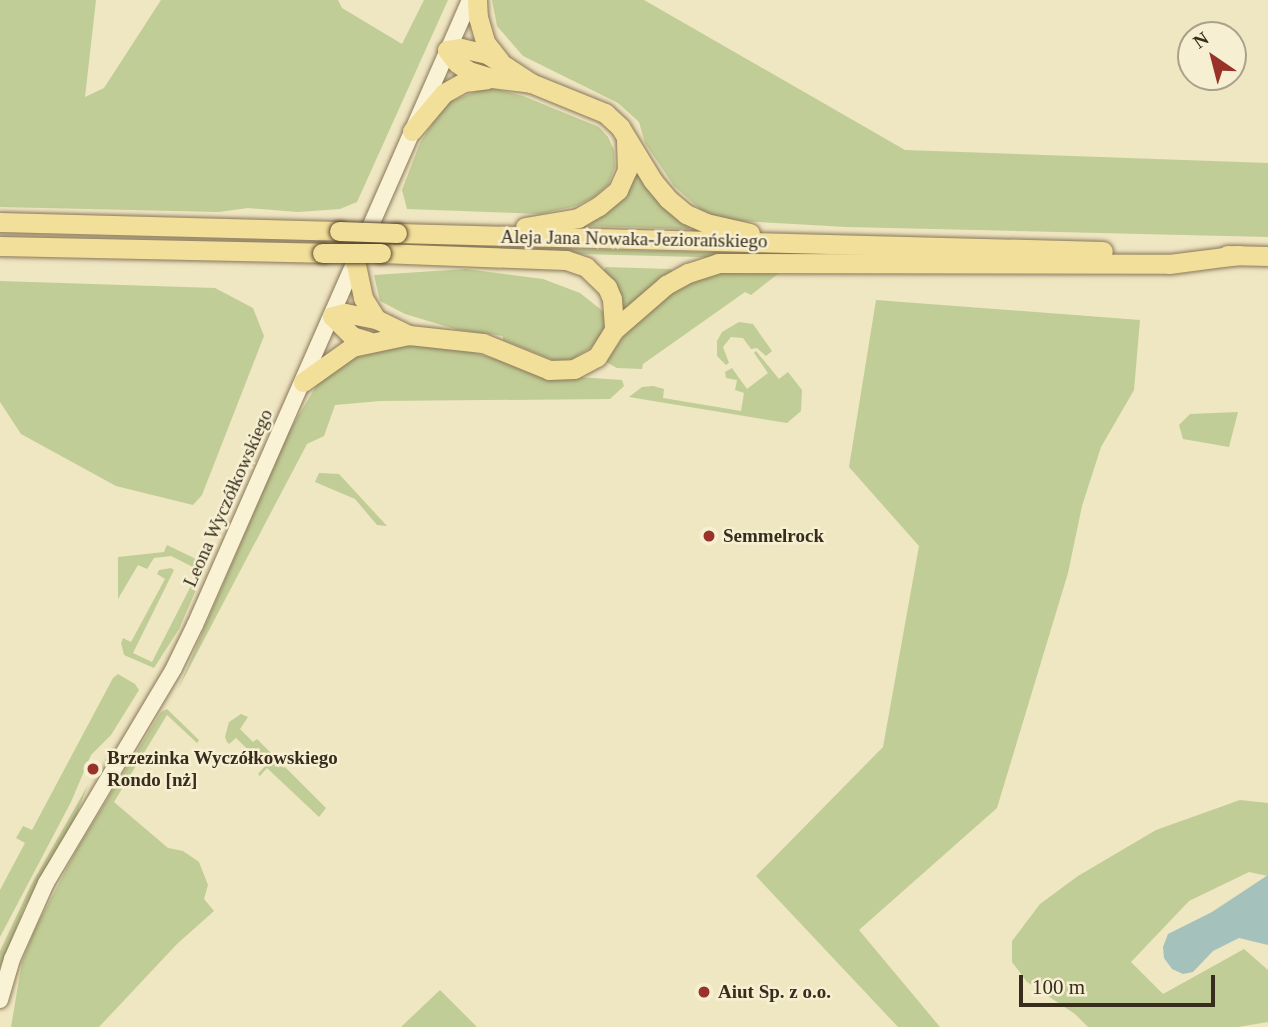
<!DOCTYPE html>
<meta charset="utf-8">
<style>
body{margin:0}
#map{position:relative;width:1268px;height:1027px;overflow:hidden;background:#efe6c2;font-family:Georgia,serif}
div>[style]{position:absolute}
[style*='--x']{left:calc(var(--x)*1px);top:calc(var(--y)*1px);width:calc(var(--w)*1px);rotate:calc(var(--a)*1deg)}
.green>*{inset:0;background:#c1cd96}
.water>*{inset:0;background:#a5c1bb}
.roads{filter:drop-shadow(0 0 2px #897759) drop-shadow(0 0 2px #897759)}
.tertiary>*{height:16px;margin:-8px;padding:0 8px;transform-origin:8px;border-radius:8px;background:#f9f2d5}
.primary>*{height:19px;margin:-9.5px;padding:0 9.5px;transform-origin:9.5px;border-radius:9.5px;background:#f2df99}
.bridges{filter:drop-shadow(0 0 2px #56442d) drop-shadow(0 0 2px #56442d)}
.primary-bridge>*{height:19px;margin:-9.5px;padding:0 9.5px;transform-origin:9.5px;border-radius:9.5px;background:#f2df99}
.dots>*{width:19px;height:19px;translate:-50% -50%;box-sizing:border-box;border:4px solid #f6efd2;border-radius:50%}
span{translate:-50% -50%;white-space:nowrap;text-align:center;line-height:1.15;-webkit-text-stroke:5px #f6efd2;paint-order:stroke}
.street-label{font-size:19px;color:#382d1d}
.poi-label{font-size:19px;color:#382d1d;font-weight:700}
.left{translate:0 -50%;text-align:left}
.north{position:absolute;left:1177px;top:21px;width:70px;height:70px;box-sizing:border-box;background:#f6efd2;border:2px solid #aaa18a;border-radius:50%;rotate:325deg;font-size:19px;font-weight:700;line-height:28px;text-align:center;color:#382d1d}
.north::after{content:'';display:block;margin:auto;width:24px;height:32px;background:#993228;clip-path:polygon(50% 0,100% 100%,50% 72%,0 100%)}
.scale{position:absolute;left:1019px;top:975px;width:196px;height:32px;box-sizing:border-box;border:4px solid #382d1d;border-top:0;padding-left:9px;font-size:21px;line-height:24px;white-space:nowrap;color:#382d1d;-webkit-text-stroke:5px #f6efd2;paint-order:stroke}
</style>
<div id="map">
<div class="green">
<div style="clip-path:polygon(0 0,96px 0,85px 97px,104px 88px,161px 0,338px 0,342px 8px,402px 44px,424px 0,448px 0,357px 202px,340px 209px,298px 212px,248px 208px,219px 212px,0 207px)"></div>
<div style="clip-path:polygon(492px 0,644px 0,905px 150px,1268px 163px,1268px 237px,846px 227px,723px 220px,701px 210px,674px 186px,645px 143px,639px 122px,618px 103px,523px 56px,497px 26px)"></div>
<div style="clip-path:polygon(487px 87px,523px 96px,599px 127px,608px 137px,614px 150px,615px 167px,608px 185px,594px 197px,576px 206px,540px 214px,407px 209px,402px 190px,420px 143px,433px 123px,447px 103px)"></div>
<div style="clip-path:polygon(634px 167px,690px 224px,689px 229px,588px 226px)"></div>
<div style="clip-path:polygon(393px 244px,572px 249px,869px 256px,771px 259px,390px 249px)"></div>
<div style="clip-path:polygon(606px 267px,670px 269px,673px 271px,622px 312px,603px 271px)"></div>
<div style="clip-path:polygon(466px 269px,543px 279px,580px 293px,609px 316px,604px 330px,593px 346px,573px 359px,555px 361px,503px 340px,503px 336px,458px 330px,405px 314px,380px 301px,374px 275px)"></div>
<div style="clip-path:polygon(717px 269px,779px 273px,751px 295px,745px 292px,643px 364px,642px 369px,617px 368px,606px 362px,627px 331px,662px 295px)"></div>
<div style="clip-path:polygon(0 281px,215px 288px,253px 308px,264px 336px,202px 495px,193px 505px,116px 486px,21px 434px,0 402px)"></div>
<div style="clip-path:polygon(876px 300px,1140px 320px,1134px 390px,1101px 447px,1082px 506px,1068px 573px,997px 808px,859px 930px,940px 1027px,898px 1027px,756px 876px,883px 747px,919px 546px,849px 467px)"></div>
<div style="clip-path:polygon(739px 322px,753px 324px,772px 351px,766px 356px,757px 348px,751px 349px,743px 338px,731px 337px,723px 347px,729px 363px,726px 365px,717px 356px,717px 341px,722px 332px)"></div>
<div style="clip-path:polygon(417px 344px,465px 350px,519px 366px,533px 374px,622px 380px,624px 386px,610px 399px,380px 401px,335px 405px,324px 436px,307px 444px,178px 689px,288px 433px,318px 383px,329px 369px,375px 345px)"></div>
<div style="clip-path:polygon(756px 351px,779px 379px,788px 372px,802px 390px,801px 411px,787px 423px,629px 397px,642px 387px,653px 386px,664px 389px,663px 398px,741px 411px,744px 393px,735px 390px,737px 380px,726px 378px,725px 372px,732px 368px,747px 389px,768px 373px,754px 353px)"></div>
<div style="clip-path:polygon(1238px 412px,1229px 447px,1183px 439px,1179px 425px,1190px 414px)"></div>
<div style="clip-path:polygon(319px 473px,339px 474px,387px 526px,377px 525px,355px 499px,315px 482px)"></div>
<div style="clip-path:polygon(167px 545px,198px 560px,205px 569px,179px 629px,154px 668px,124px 655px,121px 643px,123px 638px,131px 642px,165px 579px,157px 574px,159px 570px,171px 568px,174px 570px,133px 653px,152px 662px,199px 570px,171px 556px,154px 558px,147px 569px,138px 565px,118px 599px,118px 557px,164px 552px)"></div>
<div style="clip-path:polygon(118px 674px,135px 684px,139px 690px,111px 735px,91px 755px,71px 802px,0 937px,0 890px,25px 843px,16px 838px,23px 826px,32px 830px,113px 678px)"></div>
<div style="clip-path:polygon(167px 709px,199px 740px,197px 743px,167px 715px,114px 802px,168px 848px,183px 851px,199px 862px,208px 885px,204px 899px,214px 911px,177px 944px,99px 1027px,11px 1027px,22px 962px,35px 929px,77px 849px,161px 712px)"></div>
<div style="clip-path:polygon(241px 714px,248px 717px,240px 729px,253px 742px,257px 739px,326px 808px,319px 817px,267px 768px,260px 776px,258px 774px,265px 766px,236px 738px,229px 744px,227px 742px,225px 737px,229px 722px)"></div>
<div style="clip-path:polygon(88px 785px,75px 818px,24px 908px,0 968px,0 951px,31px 885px)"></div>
<div style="clip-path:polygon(1240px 800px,1268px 803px,1268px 876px,1249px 872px,1189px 901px,1131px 962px,1163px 994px,1244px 949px,1268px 970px,1268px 1022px,1238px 1027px,1088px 1027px,1075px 1014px,1027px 982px,1012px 962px,1012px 941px,1040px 904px,1078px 876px,1156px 830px)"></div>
<div style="clip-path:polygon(440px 990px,477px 1027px,401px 1027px)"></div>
</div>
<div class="water">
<div style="clip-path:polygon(1268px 875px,1268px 945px,1239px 938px,1213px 951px,1193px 972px,1183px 974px,1172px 969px,1164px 958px,1163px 947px,1168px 934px,1212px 912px)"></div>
</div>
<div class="roads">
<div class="tertiary">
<div style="--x:0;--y:1000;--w:43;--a:-73.7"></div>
<div style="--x:12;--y:959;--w:83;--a:-65.9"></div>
<div style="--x:46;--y:883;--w:250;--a:-59.2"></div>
<div style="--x:174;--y:668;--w:48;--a:-64"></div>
<div style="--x:195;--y:625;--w:683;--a:-66.25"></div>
</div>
<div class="primary">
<div style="--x:477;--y:0;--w:17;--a:87"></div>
<div style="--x:478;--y:17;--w:26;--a:74"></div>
<div style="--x:485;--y:42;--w:24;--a:52"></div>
<div style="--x:531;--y:83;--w:53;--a:-146.6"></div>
<div style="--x:487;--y:54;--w:27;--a:-167"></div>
<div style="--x:461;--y:48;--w:14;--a:172"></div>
<div style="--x:447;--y:50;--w:16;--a:52"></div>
<div style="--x:457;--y:63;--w:14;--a:34"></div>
<div style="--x:469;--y:71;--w:24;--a:17"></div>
<div style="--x:492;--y:78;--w:39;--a:7"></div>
<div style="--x:531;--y:83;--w:80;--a:22.1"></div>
<div style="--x:605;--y:113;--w:21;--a:43"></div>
<div style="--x:620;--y:127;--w:63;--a:58.6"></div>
<div style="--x:653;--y:181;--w:23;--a:50"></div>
<div style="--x:668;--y:199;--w:23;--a:40"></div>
<div style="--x:686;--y:214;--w:22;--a:24"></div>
<div style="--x:706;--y:223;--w:45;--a:12.8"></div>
<div style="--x:412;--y:131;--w:50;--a:-49.9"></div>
<div style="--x:444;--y:93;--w:23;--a:-29"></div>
<div style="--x:464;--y:82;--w:23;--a:-7"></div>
<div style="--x:0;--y:222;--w:339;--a:1.5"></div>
<div style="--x:525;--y:227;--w:54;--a:-9.6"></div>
<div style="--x:578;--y:218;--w:24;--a:-30"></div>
<div style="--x:599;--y:206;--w:25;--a:-40"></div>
<div style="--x:618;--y:190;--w:22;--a:-66"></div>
<div style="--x:627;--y:170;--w:31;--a:-92"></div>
<div style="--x:397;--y:233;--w:706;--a:1.46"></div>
<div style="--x:0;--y:246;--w:322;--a:1.2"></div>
<div style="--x:381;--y:253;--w:185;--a:2.2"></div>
<div style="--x:566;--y:260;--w:21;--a:19"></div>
<div style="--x:586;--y:267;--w:29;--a:44"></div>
<div style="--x:607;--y:287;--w:13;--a:67"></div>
<div style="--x:612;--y:299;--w:31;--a:86"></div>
<div style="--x:1227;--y:255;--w:41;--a:1.4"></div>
<div style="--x:355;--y:260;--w:39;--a:78"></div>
<div style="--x:363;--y:298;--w:25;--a:58"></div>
<div style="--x:332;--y:316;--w:13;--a:-13"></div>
<div style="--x:345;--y:313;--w:32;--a:11"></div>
<div style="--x:376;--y:319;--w:37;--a:26"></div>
<div style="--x:332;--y:316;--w:28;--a:45"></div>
<div style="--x:352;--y:336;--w:17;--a:17"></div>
<div style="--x:303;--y:382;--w:60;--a:-35.5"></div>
<div style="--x:352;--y:347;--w:58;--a:-11.9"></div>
<div style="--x:409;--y:335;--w:74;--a:6.2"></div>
<div style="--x:483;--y:343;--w:71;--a:22.2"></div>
<div style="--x:549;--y:370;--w:25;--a:-2"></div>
<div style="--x:574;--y:369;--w:26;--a:-28"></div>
<div style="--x:597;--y:357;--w:32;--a:-58"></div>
<div style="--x:614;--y:330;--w:69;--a:-40.9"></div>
<div style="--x:666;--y:285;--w:25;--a:-29"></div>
<div style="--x:688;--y:273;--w:32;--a:-18"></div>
<div style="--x:718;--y:263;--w:451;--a:0.1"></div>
<div style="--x:1169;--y:264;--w:71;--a:-7.3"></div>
</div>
</div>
<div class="bridges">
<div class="primary-bridge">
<div style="--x:339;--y:231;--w:58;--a:2"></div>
<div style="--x:322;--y:253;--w:59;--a:0"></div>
</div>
</div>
<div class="dots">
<div style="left:709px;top:536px;background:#993228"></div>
<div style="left:93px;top:769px;background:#993228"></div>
<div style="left:704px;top:992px;background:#993228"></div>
</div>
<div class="street-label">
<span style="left:634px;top:239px;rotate:1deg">Aleja Jana Nowaka-Jeziorańskiego</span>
<span style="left:228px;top:498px;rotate:-66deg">Leona Wyczółkowskiego</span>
</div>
<div class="poi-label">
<span class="left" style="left:723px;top:536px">Semmelrock</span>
<span class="left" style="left:107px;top:769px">Brzezinka Wyczółkowskiego<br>Rondo [nż]</span>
<span class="left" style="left:718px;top:992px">Aiut Sp. z o.o.</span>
</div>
<div class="north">N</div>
<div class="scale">100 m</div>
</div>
